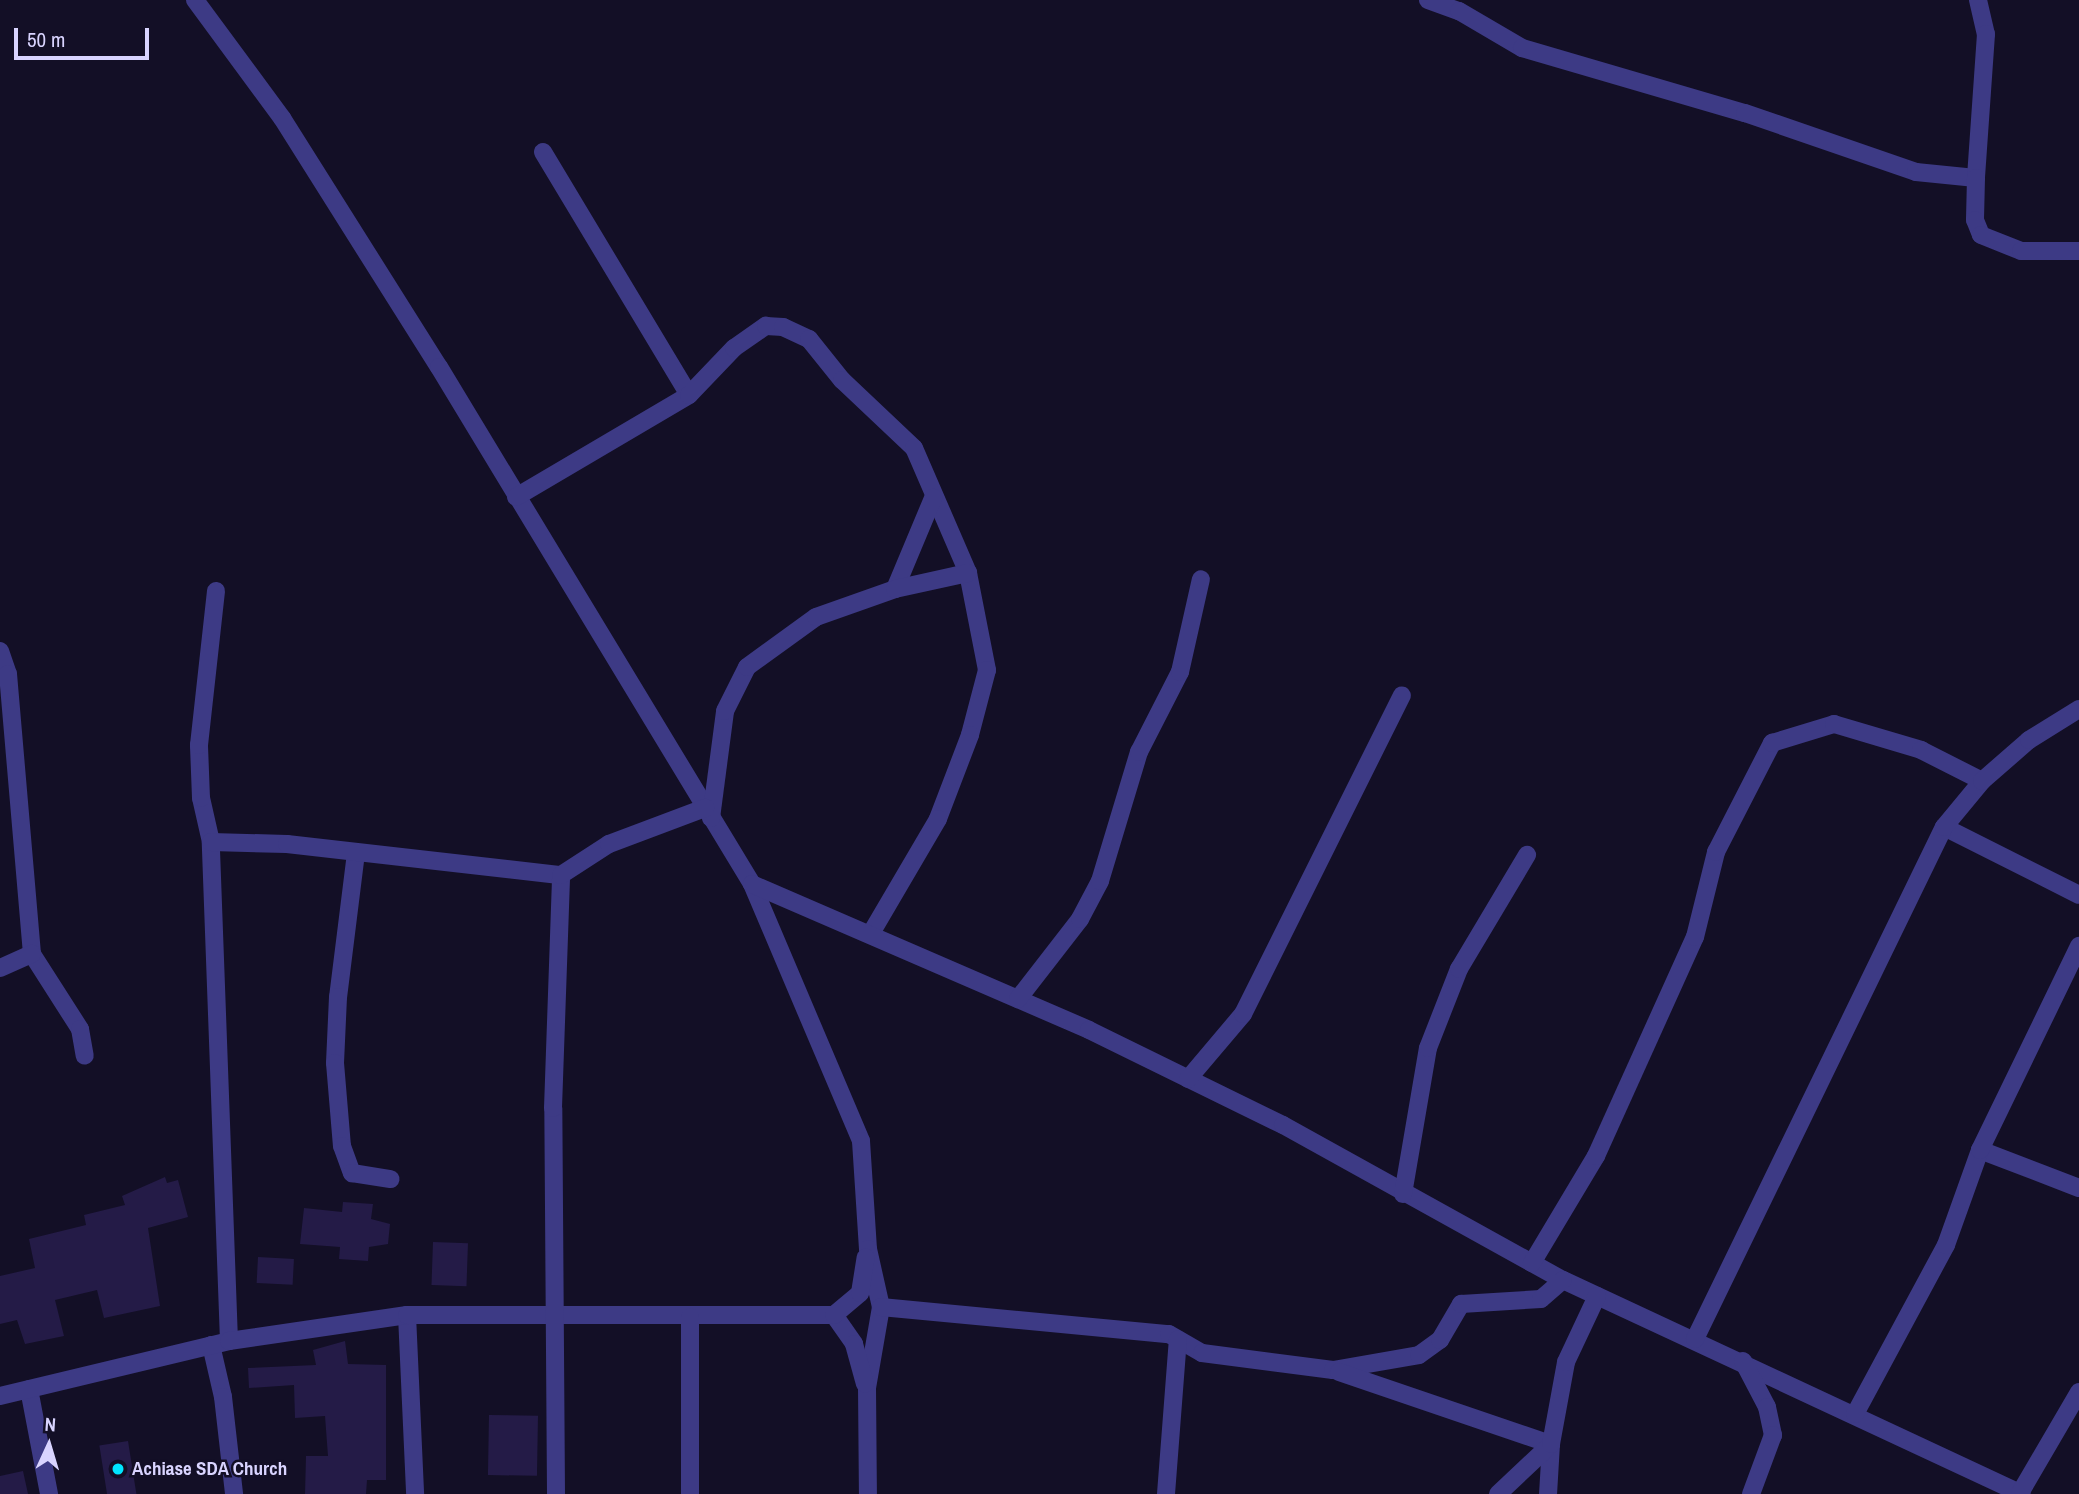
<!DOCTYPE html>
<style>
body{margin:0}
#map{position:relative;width:2079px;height:1494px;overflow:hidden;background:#130f26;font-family:"Archivo Narrow",sans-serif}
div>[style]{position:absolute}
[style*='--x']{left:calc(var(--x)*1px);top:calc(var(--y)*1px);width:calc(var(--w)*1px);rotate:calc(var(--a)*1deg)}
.building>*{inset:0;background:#241b47;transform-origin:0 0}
.minor>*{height:18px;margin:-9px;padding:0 9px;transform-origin:9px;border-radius:9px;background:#3d3a85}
.dots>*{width:19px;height:19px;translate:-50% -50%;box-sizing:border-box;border:4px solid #130f26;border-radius:50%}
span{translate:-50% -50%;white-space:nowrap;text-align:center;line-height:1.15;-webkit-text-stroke:5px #130f26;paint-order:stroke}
.poi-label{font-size:19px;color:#d9d4ff;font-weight:700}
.left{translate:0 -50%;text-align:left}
.north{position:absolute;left:14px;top:1410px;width:70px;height:70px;-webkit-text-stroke:5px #130f26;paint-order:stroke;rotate:4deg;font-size:19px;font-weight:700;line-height:28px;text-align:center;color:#d9d4ff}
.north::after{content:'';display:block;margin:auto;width:24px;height:32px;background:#d9d4ff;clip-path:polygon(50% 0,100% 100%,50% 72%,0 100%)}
.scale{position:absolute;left:14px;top:28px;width:135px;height:32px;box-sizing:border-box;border:4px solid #d9d4ff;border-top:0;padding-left:9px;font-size:21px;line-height:24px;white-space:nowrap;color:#d9d4ff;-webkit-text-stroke:5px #130f26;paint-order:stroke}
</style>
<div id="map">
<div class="building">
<div style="clip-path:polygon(165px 1177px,167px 1183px,178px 1180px,188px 1217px,148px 1228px,160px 1306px,104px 1318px,97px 1290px,55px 1300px,64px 1336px,25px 1344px,17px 1320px,0 1324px,0 1276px,35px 1268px,29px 1239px,86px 1225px,84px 1215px,125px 1205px,122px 1196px)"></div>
<div style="clip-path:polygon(343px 1202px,373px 1204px,371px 1219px,390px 1224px,388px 1244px,369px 1247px,368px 1261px,339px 1259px,340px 1247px,300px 1244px,304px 1208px,342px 1212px)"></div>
<div style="left:433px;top:1242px;width:35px;height:43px;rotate:2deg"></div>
<div style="left:258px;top:1257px;width:36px;height:26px;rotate:3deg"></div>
<div style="clip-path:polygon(345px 1341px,348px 1364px,386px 1365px,386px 1480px,367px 1480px,366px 1494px,305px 1494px,306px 1456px,328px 1456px,325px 1416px,295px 1418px,294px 1385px,249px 1388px,248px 1368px,316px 1365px,313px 1350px)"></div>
<div style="left:489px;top:1415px;width:49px;height:60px;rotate:1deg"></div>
<div style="left:128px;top:1441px;width:54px;height:29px;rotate:81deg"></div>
<div style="clip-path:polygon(23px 1471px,28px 1494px,0 1494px,0 1476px)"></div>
</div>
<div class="minor">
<div style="--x:195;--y:0;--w:147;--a:53.6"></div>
<div style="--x:282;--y:118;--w:294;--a:57.8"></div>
<div style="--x:439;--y:367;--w:604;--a:58.81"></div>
<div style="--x:752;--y:884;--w:279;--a:67"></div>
<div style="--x:861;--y:1141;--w:108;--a:86.3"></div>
<div style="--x:868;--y:1249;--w:59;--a:77.4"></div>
<div style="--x:881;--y:1307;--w:82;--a:99.8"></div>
<div style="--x:867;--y:1388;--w:106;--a:89.5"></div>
<div style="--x:1428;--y:0;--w:33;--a:20"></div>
<div style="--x:1459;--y:11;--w:73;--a:30.4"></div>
<div style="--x:1522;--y:48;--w:232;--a:16.3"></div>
<div style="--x:1745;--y:113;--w:181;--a:19"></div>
<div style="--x:1916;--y:172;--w:60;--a:5.7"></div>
<div style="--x:1978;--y:0;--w:35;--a:77"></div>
<div style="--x:1986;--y:34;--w:144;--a:94"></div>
<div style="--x:1976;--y:178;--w:42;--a:91.4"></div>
<div style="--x:1975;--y:220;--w:16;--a:68"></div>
<div style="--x:1981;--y:235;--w:43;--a:21.8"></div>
<div style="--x:2021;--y:251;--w:58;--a:0"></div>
<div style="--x:543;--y:152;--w:283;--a:59"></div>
<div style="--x:516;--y:497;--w:201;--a:-30.5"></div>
<div style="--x:689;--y:395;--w:65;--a:-46.2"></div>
<div style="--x:734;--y:348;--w:39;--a:-35"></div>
<div style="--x:766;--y:326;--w:17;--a:3"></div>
<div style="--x:783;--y:327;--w:29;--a:25"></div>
<div style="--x:809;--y:339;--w:53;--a:51.2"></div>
<div style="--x:842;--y:380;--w:99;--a:43.4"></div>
<div style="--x:914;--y:448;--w:136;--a:66.6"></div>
<div style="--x:968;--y:573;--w:99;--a:78.9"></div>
<div style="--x:987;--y:670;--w:67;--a:104.7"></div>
<div style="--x:970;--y:735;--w:90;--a:110.9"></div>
<div style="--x:938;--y:819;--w:134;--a:120.4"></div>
<div style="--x:895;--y:589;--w:99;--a:-67.3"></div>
<div style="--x:0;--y:651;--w:24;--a:71"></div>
<div style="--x:8;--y:674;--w:281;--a:85.1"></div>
<div style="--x:32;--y:954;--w:89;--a:57.4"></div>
<div style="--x:80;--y:1029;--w:27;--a:80"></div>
<div style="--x:711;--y:818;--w:108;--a:-82.5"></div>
<div style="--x:725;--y:711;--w:49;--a:-63.4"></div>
<div style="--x:747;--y:667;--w:85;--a:-35.9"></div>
<div style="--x:816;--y:617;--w:84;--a:-19.5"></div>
<div style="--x:895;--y:589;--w:75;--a:-12.4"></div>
<div style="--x:1944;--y:827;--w:151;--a:26.7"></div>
<div style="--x:211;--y:842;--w:45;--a:-102.8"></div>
<div style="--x:201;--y:798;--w:53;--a:-92.2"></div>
<div style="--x:199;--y:745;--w:155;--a:-83.7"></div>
<div style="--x:356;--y:853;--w:145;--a:97.1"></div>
<div style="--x:338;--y:997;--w:66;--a:92.6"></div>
<div style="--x:335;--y:1063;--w:83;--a:85.2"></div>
<div style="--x:342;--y:1146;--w:29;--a:70"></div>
<div style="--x:352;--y:1173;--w:39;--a:9"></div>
<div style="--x:752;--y:884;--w:367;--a:23.4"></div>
<div style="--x:1089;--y:1030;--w:216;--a:26.1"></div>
<div style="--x:1283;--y:1125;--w:320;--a:29"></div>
<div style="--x:1563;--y:1280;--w:506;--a:25"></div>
<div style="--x:0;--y:968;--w:35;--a:-24"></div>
<div style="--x:1018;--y:999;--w:101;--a:-52.2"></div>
<div style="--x:1080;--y:919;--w:43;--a:-62.2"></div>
<div style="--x:1100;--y:881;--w:135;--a:-73.2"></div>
<div style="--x:1139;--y:752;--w:90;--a:-62.9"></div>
<div style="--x:1180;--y:672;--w:95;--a:-77.3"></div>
<div style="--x:1188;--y:1079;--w:85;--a:-49.8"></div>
<div style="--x:1243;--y:1014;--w:356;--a:-63.5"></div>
<div style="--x:1980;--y:1150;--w:106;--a:21"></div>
<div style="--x:1403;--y:1194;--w:148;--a:-80.3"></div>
<div style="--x:1428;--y:1048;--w:85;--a:-68.6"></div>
<div style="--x:1459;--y:969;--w:133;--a:-59.2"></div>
<div style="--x:1532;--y:1263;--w:125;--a:-59.1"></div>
<div style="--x:1596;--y:1156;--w:240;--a:-65.7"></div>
<div style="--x:1695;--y:937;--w:88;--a:-76.1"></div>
<div style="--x:1716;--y:852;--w:123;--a:-62.8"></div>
<div style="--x:1772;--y:743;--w:65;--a:-17"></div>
<div style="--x:1834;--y:724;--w:91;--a:16.6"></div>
<div style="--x:1921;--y:750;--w:68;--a:26.9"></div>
<div style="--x:881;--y:1307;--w:289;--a:5.4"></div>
<div style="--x:1169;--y:1334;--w:38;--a:30"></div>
<div style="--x:1202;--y:1353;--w:132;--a:7.4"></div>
<div style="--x:1333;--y:1370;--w:87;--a:-9.9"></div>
<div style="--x:1419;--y:1355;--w:26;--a:-36"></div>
<div style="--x:1440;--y:1340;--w:42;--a:-59.7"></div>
<div style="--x:1461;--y:1304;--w:80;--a:-3.6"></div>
<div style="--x:1541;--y:1299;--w:29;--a:-41"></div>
<div style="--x:407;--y:1315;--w:179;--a:87.4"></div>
<div style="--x:834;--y:1315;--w:35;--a:55"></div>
<div style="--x:854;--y:1344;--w:41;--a:74.6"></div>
<div style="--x:1695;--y:1339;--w:569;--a:-64.07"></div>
<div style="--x:1944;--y:827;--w:60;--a:-50.4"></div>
<div style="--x:1982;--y:781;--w:62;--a:-41.1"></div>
<div style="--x:2029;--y:740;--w:59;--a:-31.8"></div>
<div style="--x:229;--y:1341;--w:499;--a:-92.1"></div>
<div style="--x:211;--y:842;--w:76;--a:1.5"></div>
<div style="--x:287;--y:844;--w:276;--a:6.5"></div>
<div style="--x:211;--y:1345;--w:53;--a:77"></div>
<div style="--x:223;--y:1397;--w:98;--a:83.5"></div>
<div style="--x:1743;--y:1361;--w:52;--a:62.4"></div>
<div style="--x:1767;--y:1407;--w:29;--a:78"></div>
<div style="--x:1773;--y:1435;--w:63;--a:110.4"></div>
<div style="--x:1339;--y:1372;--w:224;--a:18.8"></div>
<div style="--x:1551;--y:1444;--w:50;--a:93.4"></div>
<div style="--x:29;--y:1389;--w:107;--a:79.2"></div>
<div style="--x:0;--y:1396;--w:236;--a:-13.5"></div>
<div style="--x:229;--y:1341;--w:180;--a:-8.3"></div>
<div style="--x:407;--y:1315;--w:427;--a:0"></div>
<div style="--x:834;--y:1315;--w:34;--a:-40"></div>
<div style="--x:860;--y:1293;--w:36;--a:-81"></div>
<div style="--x:1855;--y:1414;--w:192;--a:-61.7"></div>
<div style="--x:1946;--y:1245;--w:101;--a:-70.3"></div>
<div style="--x:1980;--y:1150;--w:227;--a:-64.1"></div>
<div style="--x:2020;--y:1493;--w:117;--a:-59.7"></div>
<div style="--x:556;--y:1494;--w:386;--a:-90.4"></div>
<div style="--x:553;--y:1108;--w:233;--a:-88"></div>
<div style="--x:561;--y:875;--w:57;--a:-32.9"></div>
<div style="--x:609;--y:844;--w:103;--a:-20.6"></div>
<div style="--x:690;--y:1494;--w:177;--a:-90"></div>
<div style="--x:1166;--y:1494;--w:155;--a:-85.6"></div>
<div style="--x:1498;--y:1494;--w:73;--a:-43.3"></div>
<div style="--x:1551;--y:1444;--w:83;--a:-79.6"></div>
<div style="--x:1566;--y:1362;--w:73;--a:-64.8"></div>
</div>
<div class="dots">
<div style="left:118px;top:1469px;background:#00e5ff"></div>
</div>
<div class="poi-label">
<span class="left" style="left:132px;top:1469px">Achiase SDA Church</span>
</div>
<div class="north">N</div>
<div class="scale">50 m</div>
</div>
